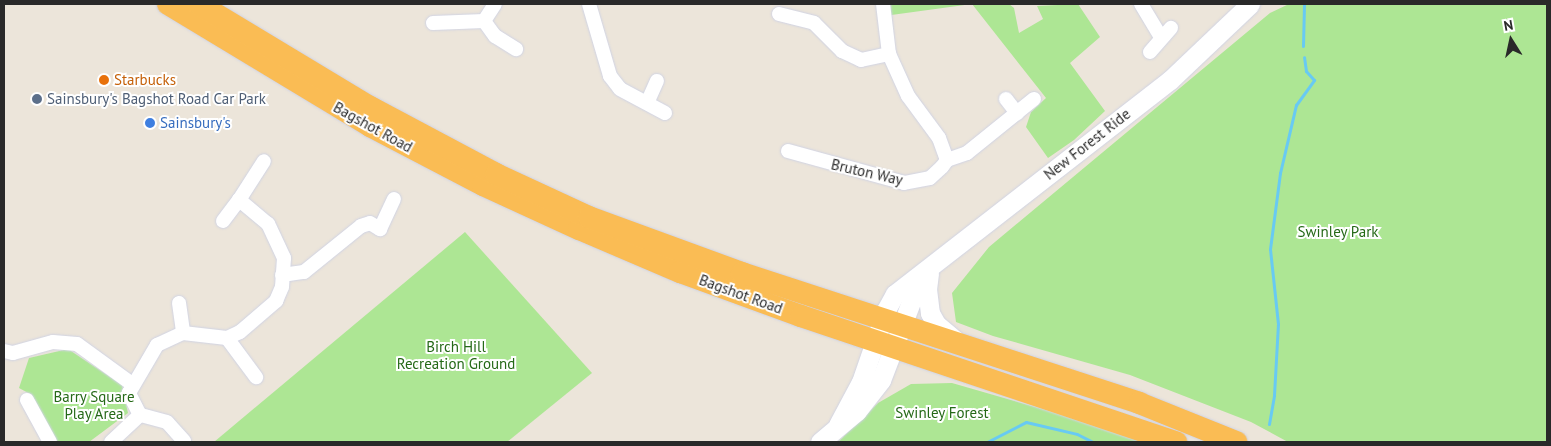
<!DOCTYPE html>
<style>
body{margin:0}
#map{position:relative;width:1551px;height:446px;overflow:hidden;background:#ece5da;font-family:"PT Sans",sans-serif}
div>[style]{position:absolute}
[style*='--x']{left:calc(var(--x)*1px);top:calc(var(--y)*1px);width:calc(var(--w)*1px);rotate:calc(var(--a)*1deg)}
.green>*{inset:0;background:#ade694}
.stream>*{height:3px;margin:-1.5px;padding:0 1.5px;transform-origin:1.5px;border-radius:1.5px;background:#68caf3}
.roads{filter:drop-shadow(0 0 1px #d0d3e3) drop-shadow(0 0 1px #d0d3e3)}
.minor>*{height:14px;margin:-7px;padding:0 7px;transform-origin:7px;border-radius:7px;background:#fff}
.secondary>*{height:19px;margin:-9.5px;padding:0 9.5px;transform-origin:9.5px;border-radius:9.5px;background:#fff}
.trunk>*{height:22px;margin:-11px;padding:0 11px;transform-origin:11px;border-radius:11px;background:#fabc54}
.dots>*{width:14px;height:14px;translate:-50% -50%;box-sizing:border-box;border:2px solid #fff;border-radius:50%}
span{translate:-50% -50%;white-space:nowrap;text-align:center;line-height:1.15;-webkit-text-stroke:4px #fff;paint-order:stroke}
.food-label{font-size:15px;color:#c56008}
.left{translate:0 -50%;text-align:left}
.service-label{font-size:15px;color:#4e5e75}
.shop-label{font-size:15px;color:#366cbe}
.street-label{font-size:15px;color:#292929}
.park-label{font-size:15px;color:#256917}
.frame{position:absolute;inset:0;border:5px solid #292929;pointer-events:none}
.north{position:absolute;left:1486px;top:15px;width:50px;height:50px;-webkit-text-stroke:4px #fff;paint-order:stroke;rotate:350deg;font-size:14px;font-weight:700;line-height:20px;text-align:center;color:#292929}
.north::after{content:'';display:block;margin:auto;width:18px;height:22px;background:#292929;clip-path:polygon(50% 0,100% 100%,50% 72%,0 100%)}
</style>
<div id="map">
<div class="green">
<div style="clip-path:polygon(883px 4px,1009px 4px,1014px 8px,1019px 33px,1043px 19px,1037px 6px,1078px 4px,1100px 37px,1070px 63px,1105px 111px,1074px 140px,1048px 158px,1026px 127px,1031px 112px,1046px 98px,972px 4px,884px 16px)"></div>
<div style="clip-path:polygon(1289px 4px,1547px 4px,1547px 442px,1288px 442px,1251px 422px,1130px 375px,993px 336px,956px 322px,952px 293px,989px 247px,1270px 13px)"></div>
<div style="clip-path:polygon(465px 232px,592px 373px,507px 442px,214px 442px)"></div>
<div style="clip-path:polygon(68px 349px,122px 385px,128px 413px,89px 442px,57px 442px,32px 395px,19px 388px,29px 358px)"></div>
<div style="clip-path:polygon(952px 383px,1112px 429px,1142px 442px,838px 442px,878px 403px,911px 384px)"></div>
</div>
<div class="stream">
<div style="--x:1303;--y:46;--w:42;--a:-88.6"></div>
<div style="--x:1269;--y:424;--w:29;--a:-80"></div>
<div style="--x:1274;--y:395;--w:71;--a:-86.8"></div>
<div style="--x:1278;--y:324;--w:75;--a:-96.1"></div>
<div style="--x:1270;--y:249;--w:77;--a:-82.5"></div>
<div style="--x:1280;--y:173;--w:70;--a:-76.8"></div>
<div style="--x:1296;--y:105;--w:31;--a:-54"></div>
<div style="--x:1314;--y:80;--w:12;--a:-132"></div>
<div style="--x:1306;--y:71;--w:14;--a:-98"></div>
<div style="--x:987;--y:442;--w:44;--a:-27.1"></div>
<div style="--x:1026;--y:422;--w:52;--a:13.2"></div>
<div style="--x:1077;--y:434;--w:18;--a:27"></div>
</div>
<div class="roads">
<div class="minor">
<div style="--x:589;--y:4;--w:75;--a:73.7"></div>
<div style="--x:610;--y:76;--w:16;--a:52"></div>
<div style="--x:620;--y:89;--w:51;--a:28.1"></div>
<div style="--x:1141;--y:4;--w:39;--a:59"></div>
<div style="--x:779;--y:14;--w:36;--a:14"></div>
<div style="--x:814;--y:23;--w:40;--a:45"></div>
<div style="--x:842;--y:51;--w:21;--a:25"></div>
<div style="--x:861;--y:60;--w:29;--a:-12"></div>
<div style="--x:484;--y:21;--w:19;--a:54"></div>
<div style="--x:495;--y:36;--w:25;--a:32"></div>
<div style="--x:433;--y:23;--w:51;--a:-2.2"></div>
<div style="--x:484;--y:21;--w:20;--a:-57"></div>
<div style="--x:1150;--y:52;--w:32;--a:-49"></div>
<div style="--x:1006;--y:99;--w:18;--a:52"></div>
<div style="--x:648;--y:101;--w:22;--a:-66"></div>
<div style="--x:788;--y:151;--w:120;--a:15.4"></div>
<div style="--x:904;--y:183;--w:26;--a:-11"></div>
<div style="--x:930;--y:178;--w:16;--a:-43"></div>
<div style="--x:942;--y:167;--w:9;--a:-54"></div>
<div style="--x:947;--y:160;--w:23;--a:-110"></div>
<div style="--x:939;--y:138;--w:52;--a:-126.4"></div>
<div style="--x:908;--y:96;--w:46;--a:-114.3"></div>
<div style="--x:889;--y:54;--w:50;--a:-96.8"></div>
<div style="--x:947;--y:160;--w:21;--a:-19"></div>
<div style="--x:967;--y:153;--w:86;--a:-38.9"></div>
<div style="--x:223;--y:221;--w:26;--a:-53"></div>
<div style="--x:282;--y:275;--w:22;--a:-8"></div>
<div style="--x:304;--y:272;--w:73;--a:-38.9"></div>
<div style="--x:361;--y:226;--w:9;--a:-18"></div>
<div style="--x:370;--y:223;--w:12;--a:31"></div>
<div style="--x:380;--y:229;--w:33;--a:-65"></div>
<div style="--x:179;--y:303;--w:30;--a:82"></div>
<div style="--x:227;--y:338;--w:49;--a:53.4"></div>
<div style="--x:4;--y:351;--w:9;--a:13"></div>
<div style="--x:13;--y:353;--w:41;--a:-15.4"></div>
<div style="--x:53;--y:342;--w:24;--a:5"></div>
<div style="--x:77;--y:344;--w:68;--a:36"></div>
<div style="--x:27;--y:400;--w:48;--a:61.3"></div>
<div style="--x:184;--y:441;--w:25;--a:-132"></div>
<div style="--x:167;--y:422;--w:28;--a:-165"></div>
<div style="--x:140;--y:415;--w:25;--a:-117"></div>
<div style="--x:129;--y:393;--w:56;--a:-59.7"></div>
<div style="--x:157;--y:345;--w:29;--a:-25"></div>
<div style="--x:183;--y:333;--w:44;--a:6.5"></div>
<div style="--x:227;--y:338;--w:14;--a:-25"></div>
<div style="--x:240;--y:332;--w:48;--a:-40.7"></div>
<div style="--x:276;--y:301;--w:15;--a:-67"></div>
<div style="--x:282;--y:287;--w:29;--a:-86"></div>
<div style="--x:284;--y:258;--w:38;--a:-115"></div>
<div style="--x:268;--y:224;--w:38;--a:-140"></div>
<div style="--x:239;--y:200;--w:46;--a:-57.3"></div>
<div style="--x:111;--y:442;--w:40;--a:-43"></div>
</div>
<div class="secondary">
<div style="--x:929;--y:273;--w:16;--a:97"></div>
<div style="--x:927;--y:289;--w:24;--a:83"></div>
<div style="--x:930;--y:313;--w:13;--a:61"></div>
<div style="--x:936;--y:324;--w:25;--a:40"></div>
<div style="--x:838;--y:425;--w:49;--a:-61.9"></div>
<div style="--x:861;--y:382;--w:76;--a:-70.9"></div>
<div style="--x:886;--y:310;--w:18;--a:-61"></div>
<div style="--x:895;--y:294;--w:348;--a:-37.9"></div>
<div style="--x:1170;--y:80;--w:110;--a:-43.5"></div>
<div style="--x:820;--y:442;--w:48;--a:-40"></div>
<div style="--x:857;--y:411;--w:39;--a:-52"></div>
<div style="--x:881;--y:380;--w:92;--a:-69"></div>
<div style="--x:914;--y:294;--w:24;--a:-57"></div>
</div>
<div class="trunk">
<div style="--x:168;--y:4;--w:236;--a:31.1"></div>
<div style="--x:370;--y:126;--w:127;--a:27.6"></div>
<div style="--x:483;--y:185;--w:106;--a:24.6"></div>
<div style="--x:579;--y:229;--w:110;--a:23.1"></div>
<div style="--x:680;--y:272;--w:129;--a:20"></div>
<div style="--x:801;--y:316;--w:396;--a:18.6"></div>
<div style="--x:199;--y:4;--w:200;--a:31.1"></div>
<div style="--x:370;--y:107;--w:143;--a:28"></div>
<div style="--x:496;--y:174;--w:102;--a:24.8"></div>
<div style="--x:589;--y:217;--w:163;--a:20.1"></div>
<div style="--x:742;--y:273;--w:418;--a:18.1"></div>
<div style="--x:1139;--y:403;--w:105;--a:21.9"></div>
</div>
</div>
<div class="dots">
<div style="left:104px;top:80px;background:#e8710a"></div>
<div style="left:37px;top:99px;background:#5c6f8a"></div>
<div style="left:150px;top:123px;background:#3f7fe0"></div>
</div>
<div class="food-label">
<span class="left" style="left:114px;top:80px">Starbucks</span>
</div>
<div class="service-label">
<span class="left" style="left:47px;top:99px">Sainsbury's Bagshot Road Car Park</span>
</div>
<div class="shop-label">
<span class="left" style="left:160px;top:123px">Sainsbury's</span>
</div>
<div class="street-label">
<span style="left:373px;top:127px;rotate:29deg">Bagshot Road</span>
<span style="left:1087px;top:144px;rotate:-38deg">New Forest Ride</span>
<span style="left:867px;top:172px;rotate:13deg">Bruton Way</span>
<span style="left:741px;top:294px;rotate:20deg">Bagshot Road</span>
</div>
<div class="park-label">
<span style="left:1338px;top:232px">Swinley Park</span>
<span style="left:456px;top:355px">Birch Hill<br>Recreation Ground</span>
<span style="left:94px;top:405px">Barry Square<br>Play Area</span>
<span style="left:942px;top:413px">Swinley Forest</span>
</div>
<div class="frame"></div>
<div class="north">N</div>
</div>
